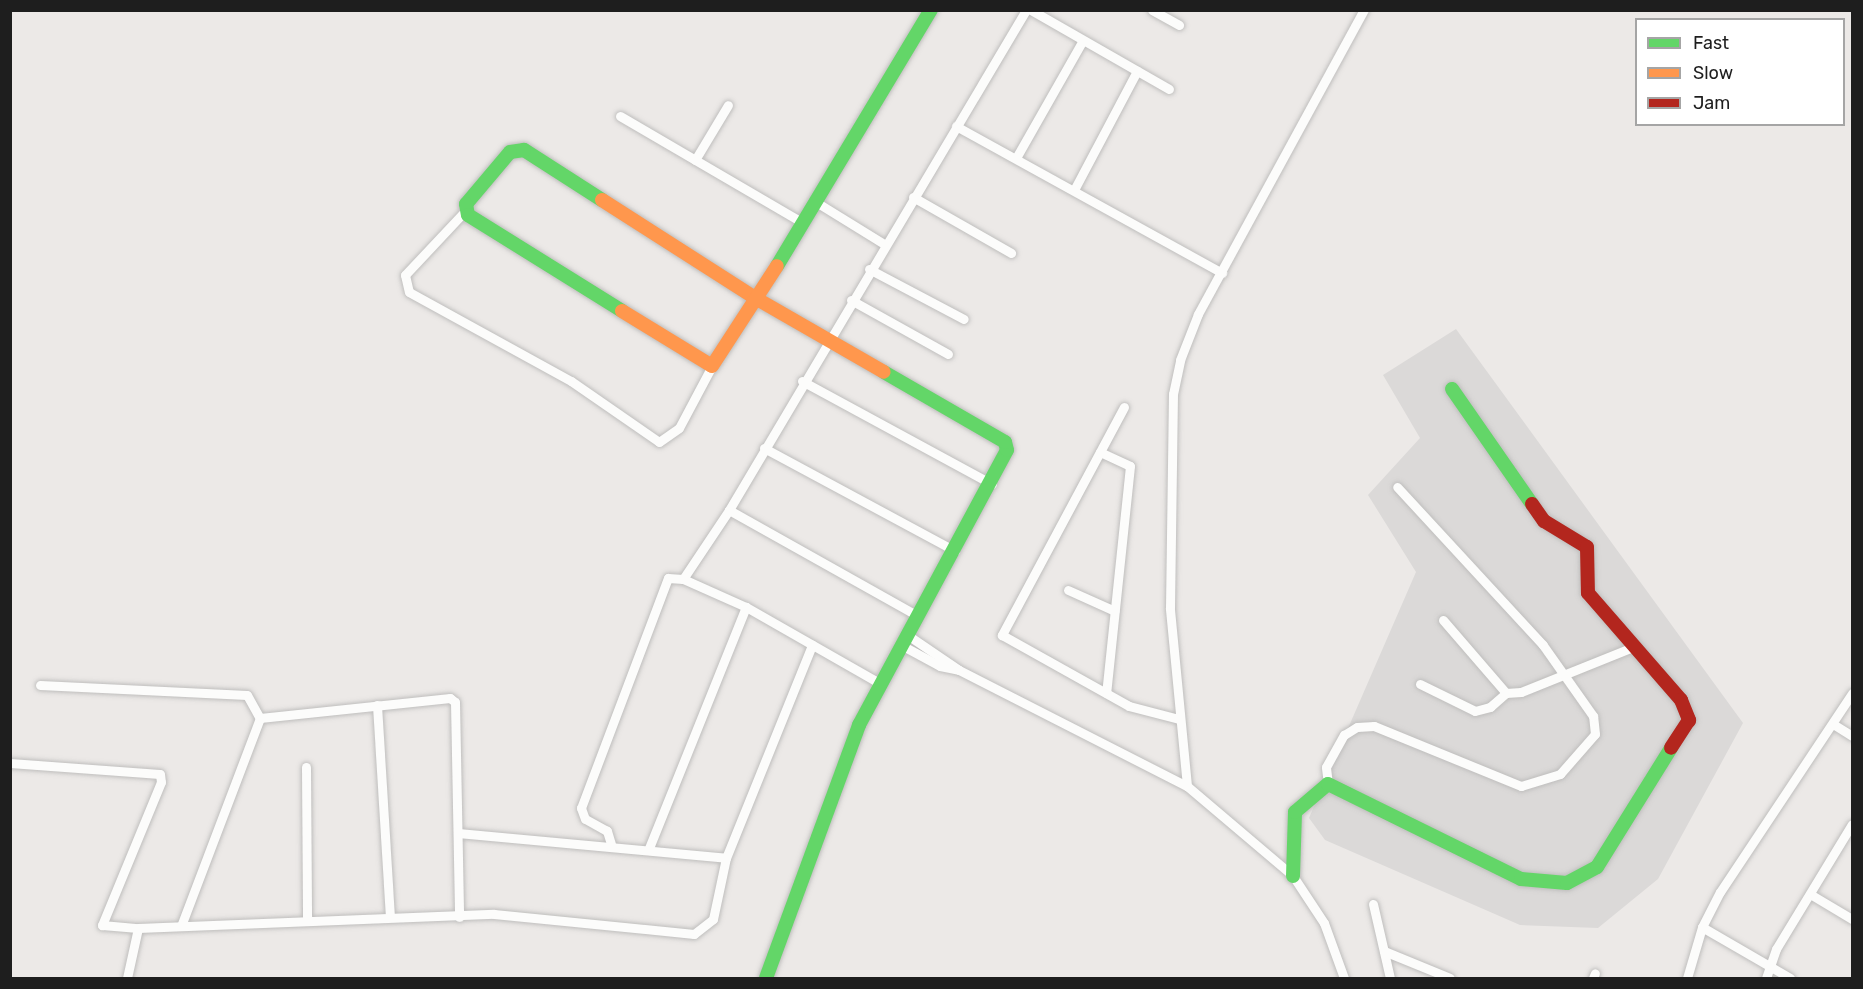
<!DOCTYPE html>
<style>
body{margin:0}
#map{position:relative;width:1863px;height:989px;overflow:hidden;background:#ece9e7;font-family:Rubik,sans-serif}
div>[style]{position:absolute}
[style*='--x']{left:calc(var(--x)*1px);top:calc(var(--y)*1px);width:calc(var(--w)*1px);rotate:calc(var(--a)*1deg)}
.residential>*{inset:0;background:#dbd9d8}
.roads{filter:drop-shadow(0 0 2px #bfbebd) drop-shadow(0 0 2px #bfbebd)}
.street>*{height:9px;margin:-4.5px;padding:0 4.5px;transform-origin:4.5px;border-radius:4.5px;background:#fcfcfb}
.fast>*{height:14px;margin:-7px;padding:0 7px;transform-origin:7px;border-radius:7px;background:#63d668}
.slow>*{height:14px;margin:-7px;padding:0 7px;transform-origin:7px;border-radius:7px;background:#ff974d}
.jam>*{height:14px;margin:-7px;padding:0 7px;transform-origin:7px;border-radius:7px;background:#b3261e}
span{translate:-50% -50%;white-space:nowrap;text-align:center;line-height:1.15;-webkit-text-stroke:4.5px #fff;paint-order:stroke}
.frame{position:absolute;inset:0;border:12px solid #1e1e1e;pointer-events:none}
.legend{position:absolute;left:1635px;top:18px;width:210px;height:108px;box-sizing:border-box;background:#fff;border:2px solid #a5a5a5;margin:0;padding:8px 10px;list-style:none;font-size:18px;color:#1e1e1e}
.legend li{display:flex;align-items:center;gap:12px;height:30px}
.legend b{width:30px;border:2px solid #a5a5a5}
</style>
<div id="map">
<div class="residential">
<div style="clip-path:polygon(1456px 329px,1743px 723px,1658px 879px,1598px 928px,1520px 925px,1325px 840px,1309px 818px,1416px 572px,1368px 495px,1420px 438px,1383px 375px)"></div>
</div>
<div class="roads">
<div class="street">
<div style="--x:1031;--y:10;--w:159;--a:29.8"></div>
<div style="--x:1152;--y:10;--w:31;--a:29"></div>
<div style="--x:620;--y:116;--w:212;--a:30.3"></div>
<div style="--x:956;--y:126;--w:304;--a:28.9"></div>
<div style="--x:1016;--y:158;--w:133;--a:-60.4"></div>
<div style="--x:695;--y:160;--w:64;--a:-59"></div>
<div style="--x:1074;--y:190;--w:135;--a:-62.1"></div>
<div style="--x:913;--y:197;--w:113;--a:29.7"></div>
<div style="--x:816;--y:202;--w:80;--a:31.7"></div>
<div style="--x:466;--y:210;--w:89;--a:133.2"></div>
<div style="--x:405;--y:275;--w:17;--a:77"></div>
<div style="--x:409;--y:292;--w:185;--a:28.8"></div>
<div style="--x:571;--y:381;--w:107;--a:34.7"></div>
<div style="--x:659;--y:442;--w:24;--a:-35"></div>
<div style="--x:679;--y:428;--w:70;--a:-62"></div>
<div style="--x:869;--y:269;--w:107;--a:27.8"></div>
<div style="--x:851;--y:300;--w:111;--a:29.1"></div>
<div style="--x:802;--y:381;--w:216;--a:28.5"></div>
<div style="--x:1124;--y:407;--w:259;--a:118.2"></div>
<div style="--x:1002;--y:635;--w:145;--a:29.2"></div>
<div style="--x:1129;--y:706;--w:52;--a:14.6"></div>
<div style="--x:764;--y:448;--w:217;--a:28.3"></div>
<div style="--x:1100;--y:452;--w:33;--a:25"></div>
<div style="--x:1130;--y:466;--w:228;--a:96"></div>
<div style="--x:729;--y:510;--w:217;--a:29.3"></div>
<div style="--x:1068;--y:590;--w:51;--a:24.1"></div>
<div style="--x:1443;--y:620;--w:96;--a:49.2"></div>
<div style="--x:1506;--y:693;--w:15;--a:-4"></div>
<div style="--x:1521;--y:692;--w:121;--a:-21.9"></div>
<div style="--x:909;--y:636;--w:60;--a:34.2"></div>
<div style="--x:959;--y:670;--w:256;--a:27"></div>
<div style="--x:1187;--y:786;--w:139;--a:40.3"></div>
<div style="--x:1293;--y:876;--w:56;--a:56.6"></div>
<div style="--x:1324;--y:923;--w:59;--a:70"></div>
<div style="--x:903;--y:646;--w:42;--a:28.4"></div>
<div style="--x:940;--y:666;--w:19;--a:12"></div>
<div style="--x:881;--y:684;--w:155;--a:-150.3"></div>
<div style="--x:746;--y:607;--w:69;--a:-156"></div>
<div style="--x:683;--y:579;--w:83;--a:-56.3"></div>
<div style="--x:729;--y:510;--w:582;--a:-59.29"></div>
<div style="--x:1420;--y:684;--w:61;--a:26.1"></div>
<div style="--x:1475;--y:711;--w:16;--a:-15"></div>
<div style="--x:1490;--y:707;--w:21;--a:-41"></div>
<div style="--x:40;--y:685;--w:207;--a:2.8"></div>
<div style="--x:247;--y:695;--w:26;--a:61"></div>
<div style="--x:377;--y:705;--w:212;--a:86.5"></div>
<div style="--x:1833;--y:724;--w:22;--a:32"></div>
<div style="--x:10;--y:763;--w:150;--a:4.2"></div>
<div style="--x:160;--y:774;--w:8;--a:83"></div>
<div style="--x:161;--y:782;--w:155;--a:112.4"></div>
<div style="--x:102;--y:925;--w:36;--a:5"></div>
<div style="--x:306;--y:767;--w:154;--a:89.6"></div>
<div style="--x:1328;--y:784;--w:17;--a:-97"></div>
<div style="--x:1326;--y:767;--w:37;--a:-61"></div>
<div style="--x:1344;--y:735;--w:15;--a:-32"></div>
<div style="--x:1357;--y:727;--w:17;--a:-3"></div>
<div style="--x:1374;--y:726;--w:159;--a:22.2"></div>
<div style="--x:1521;--y:786;--w:41;--a:-17.1"></div>
<div style="--x:1560;--y:774;--w:53;--a:-48.8"></div>
<div style="--x:1595;--y:734;--w:18;--a:-96"></div>
<div style="--x:1593;--y:716;--w:87;--a:-125.2"></div>
<div style="--x:1543;--y:645;--w:215;--a:-132.7"></div>
<div style="--x:1187;--y:786;--w:179;--a:-95.5"></div>
<div style="--x:1170;--y:608;--w:214;--a:-89.2"></div>
<div style="--x:1173;--y:394;--w:35;--a:-78"></div>
<div style="--x:1180;--y:360;--w:49;--a:-68.6"></div>
<div style="--x:1198;--y:314;--w:346;--a:-61.4"></div>
<div style="--x:458;--y:833;--w:269;--a:5.3"></div>
<div style="--x:611;--y:844;--w:14;--a:-107"></div>
<div style="--x:607;--y:831;--w:25;--a:-151"></div>
<div style="--x:585;--y:819;--w:12;--a:-110"></div>
<div style="--x:581;--y:808;--w:246;--a:-69.3"></div>
<div style="--x:668;--y:578;--w:15;--a:4"></div>
<div style="--x:649;--y:848;--w:260;--a:-68.1"></div>
<div style="--x:1810;--y:894;--w:49;--a:30.8"></div>
<div style="--x:1373;--y:904;--w:76;--a:77.1"></div>
<div style="--x:181;--y:926;--w:222;--a:-69.2"></div>
<div style="--x:260;--y:718;--w:191;--a:-6"></div>
<div style="--x:450;--y:698;--w:6;--a:39"></div>
<div style="--x:455;--y:702;--w:215;--a:88.9"></div>
<div style="--x:1702;--y:927;--w:102;--a:30.1"></div>
<div style="--x:1384;--y:951;--w:71;--a:22.2"></div>
<div style="--x:127;--y:978;--w:51;--a:-77.6"></div>
<div style="--x:138;--y:928;--w:356;--a:-2.3"></div>
<div style="--x:494;--y:914;--w:201;--a:5.7"></div>
<div style="--x:694;--y:934;--w:24;--a:-38"></div>
<div style="--x:713;--y:919;--w:62;--a:-78"></div>
<div style="--x:726;--y:858;--w:230;--a:-68"></div>
<div style="--x:1593;--y:978;--w:5;--a:-68"></div>
<div style="--x:1687;--y:978;--w:53;--a:-73.6"></div>
<div style="--x:1702;--y:927;--w:39;--a:-63"></div>
<div style="--x:1720;--y:892;--w:239;--a:-56.4"></div>
<div style="--x:1766;--y:978;--w:31;--a:-71"></div>
<div style="--x:1776;--y:949;--w:146;--a:-58.7"></div>
</div>
<div class="fast">
<div style="--x:602;--y:200;--w:93;--a:-147.3"></div>
<div style="--x:524;--y:150;--w:14;--a:172"></div>
<div style="--x:510;--y:152;--w:68;--a:130.2"></div>
<div style="--x:466;--y:204;--w:11;--a:80"></div>
<div style="--x:468;--y:215;--w:181;--a:31.9"></div>
<div style="--x:777;--y:266;--w:299;--a:-59"></div>
<div style="--x:1452;--y:389;--w:140;--a:55.2"></div>
<div style="--x:1293;--y:876;--w:64;--a:-88.2"></div>
<div style="--x:1295;--y:812;--w:43;--a:-40.3"></div>
<div style="--x:1328;--y:784;--w:215;--a:26.2"></div>
<div style="--x:1521;--y:879;--w:46;--a:5"></div>
<div style="--x:1567;--y:883;--w:34;--a:-28"></div>
<div style="--x:1597;--y:867;--w:140;--a:-58.1"></div>
<div style="--x:766;--y:978;--w:270;--a:-69.8"></div>
<div style="--x:859;--y:725;--w:312;--a:-61.7"></div>
<div style="--x:1007;--y:450;--w:8;--a:-104"></div>
<div style="--x:1005;--y:442;--w:140;--a:-150"></div>
</div>
<div class="slow">
<div style="--x:602;--y:200;--w:184;--a:32.6"></div>
<div style="--x:757;--y:299;--w:146;--a:29.9"></div>
<div style="--x:622;--y:311;--w:105;--a:31.4"></div>
<div style="--x:712;--y:366;--w:119;--a:-57"></div>
</div>
<div class="jam">
<div style="--x:1532;--y:504;--w:21;--a:55"></div>
<div style="--x:1544;--y:521;--w:50;--a:31.2"></div>
<div style="--x:1587;--y:547;--w:46;--a:88.8"></div>
<div style="--x:1588;--y:593;--w:142;--a:49"></div>
<div style="--x:1681;--y:700;--w:22;--a:68"></div>
<div style="--x:1689;--y:720;--w:33;--a:123"></div>
</div>
</div>
<div class="frame"></div>
<ul class="legend">
<li><b style="height:8px;background:#63d668"></b>Fast</li>
<li><b style="height:8px;background:#ff974d"></b>Slow</li>
<li><b style="height:8px;background:#b3261e"></b>Jam</li>
</ul>
</div>
